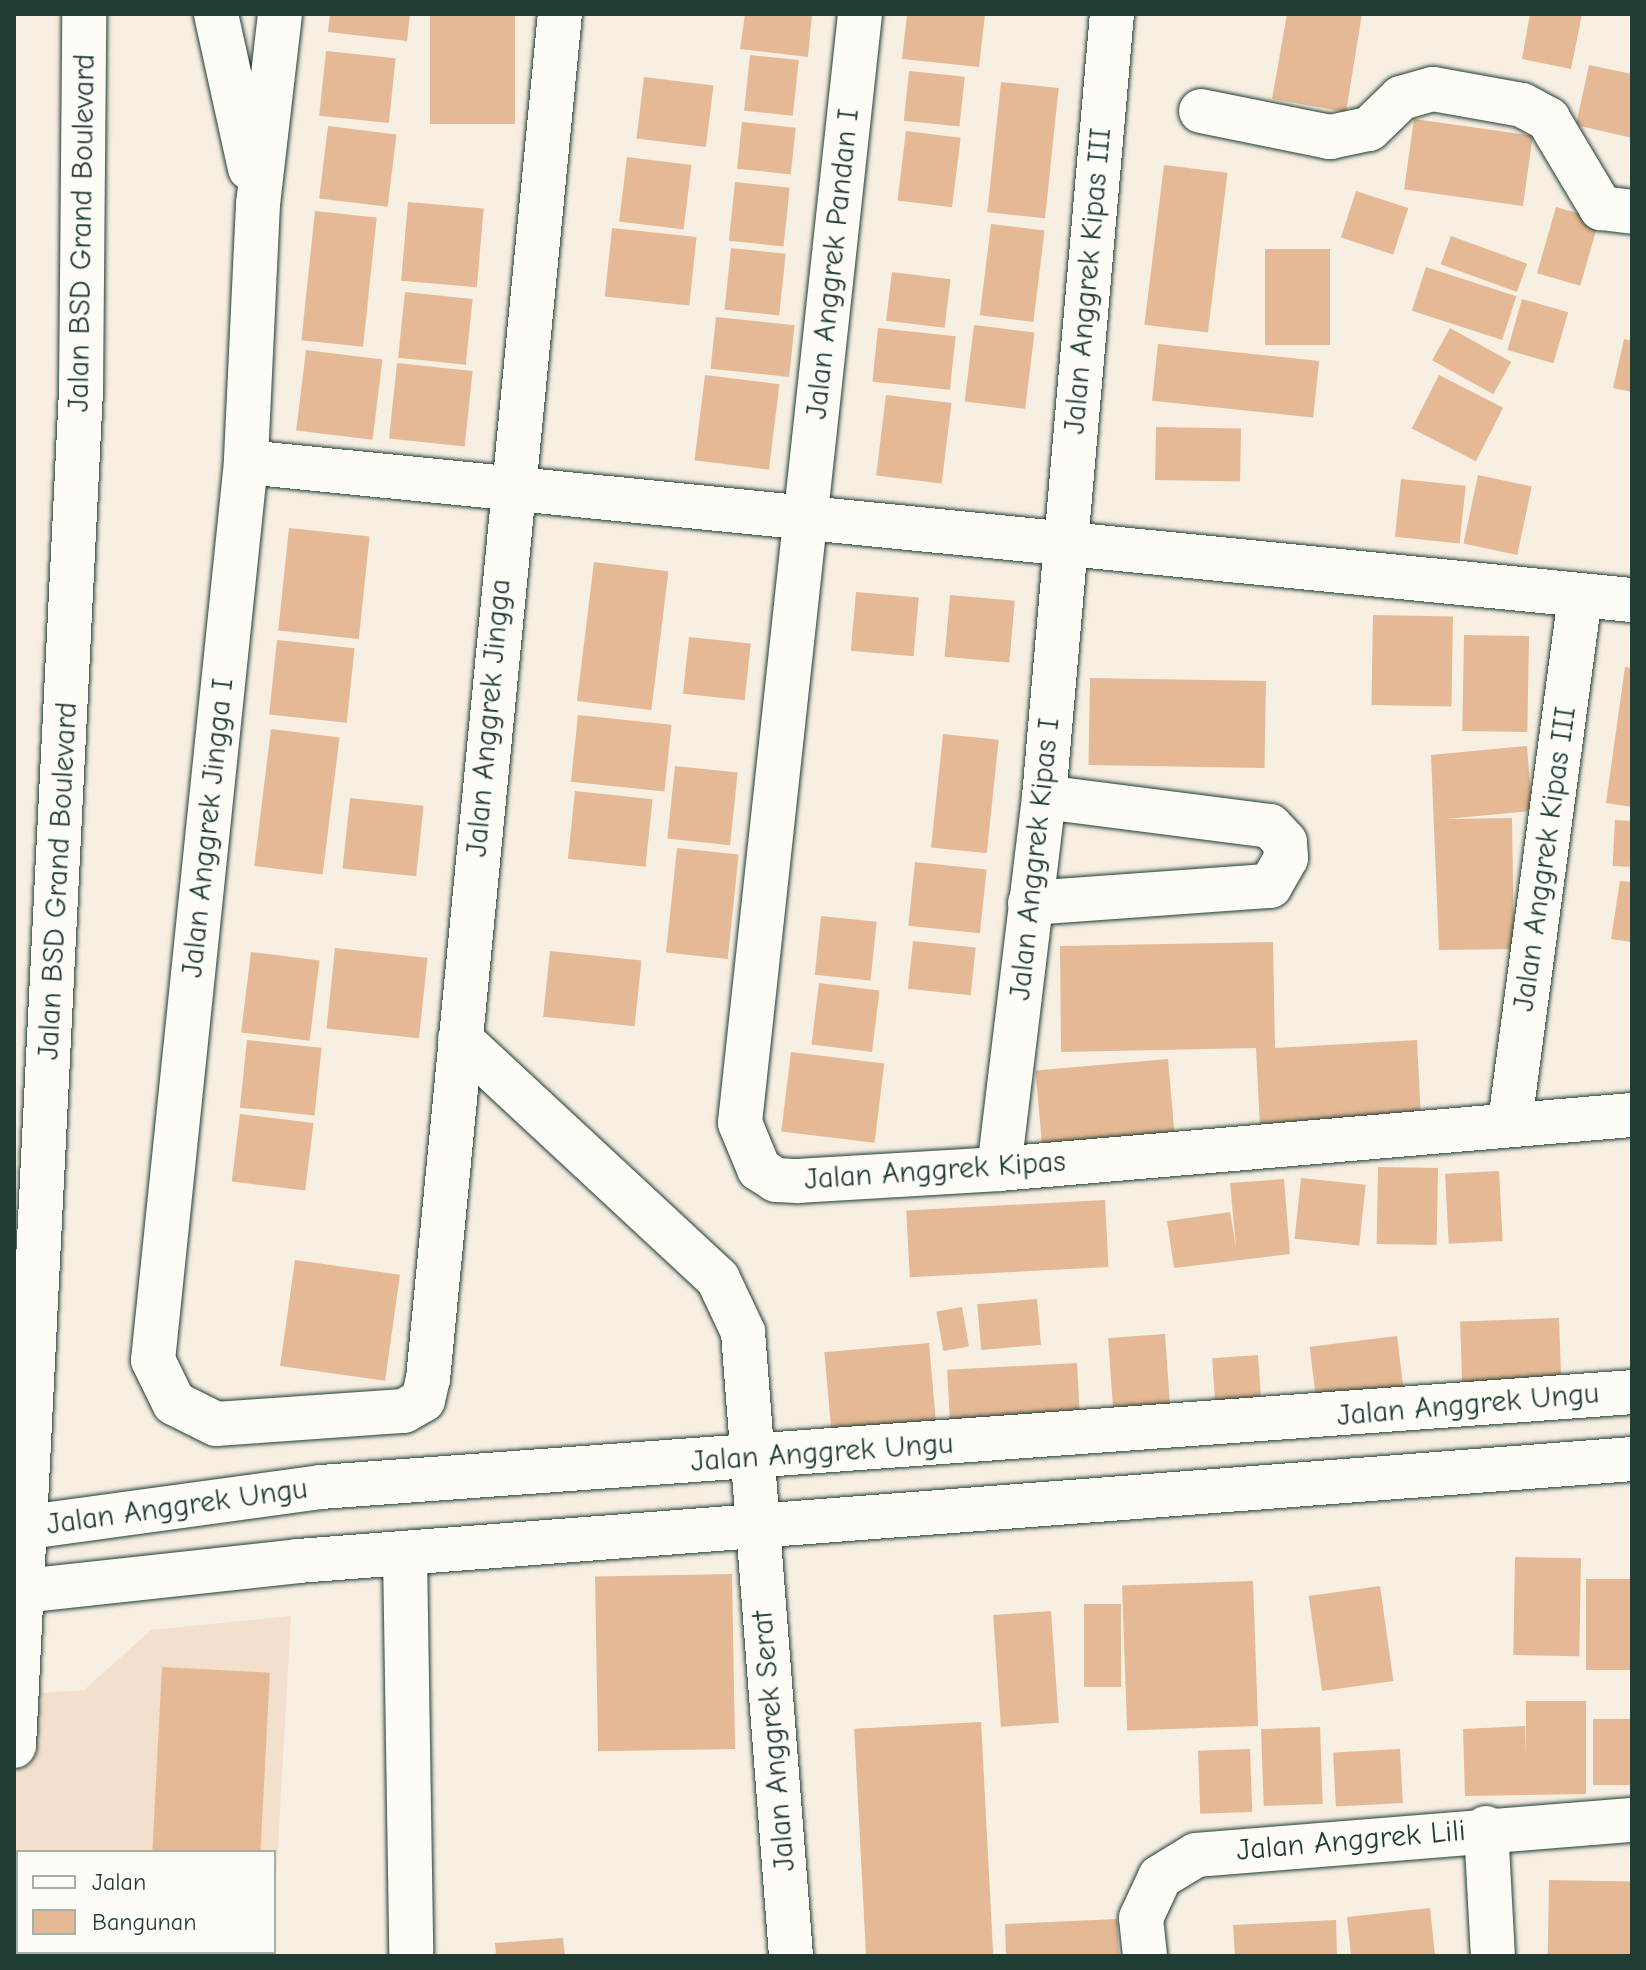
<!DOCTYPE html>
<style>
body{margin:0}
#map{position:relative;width:1646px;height:1970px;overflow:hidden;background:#f8efe3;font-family:"Comic Neue",sans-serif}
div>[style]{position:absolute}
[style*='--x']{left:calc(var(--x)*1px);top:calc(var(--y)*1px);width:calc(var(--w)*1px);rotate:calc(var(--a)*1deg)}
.built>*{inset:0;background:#f2dfcc}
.building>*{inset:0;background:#e5b995;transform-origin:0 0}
.roads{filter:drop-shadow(0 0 2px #1f3d34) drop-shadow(0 0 2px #1f3d34)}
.minor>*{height:44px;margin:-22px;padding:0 22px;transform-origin:22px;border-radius:22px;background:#fdfcf7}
.major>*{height:44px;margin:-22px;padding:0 22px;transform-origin:22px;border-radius:22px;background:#fdfcf7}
span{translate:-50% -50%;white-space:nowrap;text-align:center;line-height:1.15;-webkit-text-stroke:6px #fdfcf7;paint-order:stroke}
.street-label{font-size:30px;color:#1f3d34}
.frame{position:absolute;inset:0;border:16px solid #1f3d34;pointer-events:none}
.legend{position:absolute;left:16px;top:1850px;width:260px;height:104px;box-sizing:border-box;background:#fdfcf7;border:2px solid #a4b0a9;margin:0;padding:10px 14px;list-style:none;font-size:24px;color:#1f3d34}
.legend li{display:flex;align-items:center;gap:16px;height:40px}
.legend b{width:40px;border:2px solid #a4b0a9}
</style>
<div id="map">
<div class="built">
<div style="clip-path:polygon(291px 1616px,274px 1918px,274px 1852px,18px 1852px,18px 1952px,272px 1956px,14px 1956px,14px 1695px,84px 1690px,151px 1630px)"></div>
</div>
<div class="building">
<div style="clip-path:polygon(330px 14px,410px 14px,407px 41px,328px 32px)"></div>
<div style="left:430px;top:14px;width:85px;height:110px"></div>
<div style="clip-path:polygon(745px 14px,812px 14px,808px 57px,740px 49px)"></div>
<div style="clip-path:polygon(907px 14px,985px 15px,979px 67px,902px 59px)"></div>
<div style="clip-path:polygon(1287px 14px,1362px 14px,1346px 112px,1272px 99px)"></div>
<div style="clip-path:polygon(1530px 14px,1582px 14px,1571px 69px,1522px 59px)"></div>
<div style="left:326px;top:51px;width:70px;height:65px;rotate:6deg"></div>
<div style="left:750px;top:55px;width:49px;height:56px;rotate:6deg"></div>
<div style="clip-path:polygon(1589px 65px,1632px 74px,1632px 138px,1576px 125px)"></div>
<div style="left:909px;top:71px;width:56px;height:50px;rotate:6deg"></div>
<div style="left:644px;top:77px;width:70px;height:62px;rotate:7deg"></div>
<div style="left:1001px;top:82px;width:58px;height:131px;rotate:6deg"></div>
<div style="left:1414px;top:119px;width:120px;height:71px;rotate:8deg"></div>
<div style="left:742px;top:122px;width:54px;height:47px;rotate:6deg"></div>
<div style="left:328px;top:126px;width:69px;height:73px;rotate:7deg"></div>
<div style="left:906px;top:131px;width:55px;height:70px;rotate:7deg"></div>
<div style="left:627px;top:157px;width:65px;height:65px;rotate:7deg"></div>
<div style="left:1164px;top:165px;width:64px;height:161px;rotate:7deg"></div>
<div style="left:735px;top:182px;width:55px;height:59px;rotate:6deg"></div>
<div style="left:1356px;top:191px;width:55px;height:49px;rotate:18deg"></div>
<div style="left:408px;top:202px;width:76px;height:79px;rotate:5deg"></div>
<div style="left:1556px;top:207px;width:45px;height:69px;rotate:16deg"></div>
<div style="left:315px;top:211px;width:62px;height:130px;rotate:6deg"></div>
<div style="left:991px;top:224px;width:54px;height:92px;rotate:7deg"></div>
<div style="left:612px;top:228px;width:85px;height:69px;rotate:6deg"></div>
<div style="left:1451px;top:236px;width:81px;height:30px;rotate:20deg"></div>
<div style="left:731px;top:248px;width:55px;height:62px;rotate:6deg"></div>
<div style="left:1265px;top:249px;width:65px;height:96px"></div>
<div style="left:1426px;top:267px;width:95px;height:46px;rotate:18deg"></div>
<div style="left:892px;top:272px;width:59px;height:49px;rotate:7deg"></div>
<div style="left:405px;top:292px;width:68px;height:66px;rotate:6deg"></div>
<div style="left:1522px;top:299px;width:48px;height:53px;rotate:16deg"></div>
<div style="left:716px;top:317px;width:79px;height:52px;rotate:6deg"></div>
<div style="left:974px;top:325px;width:61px;height:77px;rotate:7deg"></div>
<div style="left:878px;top:328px;width:78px;height:54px;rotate:6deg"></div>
<div style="left:1450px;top:328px;width:70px;height:37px;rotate:29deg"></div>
<div style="clip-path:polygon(1624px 339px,1632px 341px,1632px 392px,1613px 388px)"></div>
<div style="left:1158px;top:344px;width:162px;height:57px;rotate:6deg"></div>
<div style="left:306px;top:350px;width:77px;height:81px;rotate:7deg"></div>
<div style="left:397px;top:363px;width:76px;height:76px;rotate:6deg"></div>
<div style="left:705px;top:375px;width:75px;height:86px;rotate:7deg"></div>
<div style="left:1439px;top:375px;width:72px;height:60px;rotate:27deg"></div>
<div style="left:886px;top:395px;width:66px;height:81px;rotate:7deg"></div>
<div style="left:1156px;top:427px;width:85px;height:53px;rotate:1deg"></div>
<div style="left:1478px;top:475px;width:55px;height:70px;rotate:12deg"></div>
<div style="left:1401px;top:479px;width:65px;height:58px;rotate:6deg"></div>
<div style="left:289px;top:528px;width:81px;height:103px;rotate:6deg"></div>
<div style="left:594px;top:562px;width:75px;height:140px;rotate:7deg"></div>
<div style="left:856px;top:592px;width:63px;height:59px;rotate:5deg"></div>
<div style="left:950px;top:595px;width:65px;height:62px;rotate:5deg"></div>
<div style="left:1373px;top:615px;width:80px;height:90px;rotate:1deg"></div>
<div style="left:1464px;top:635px;width:65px;height:96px;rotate:1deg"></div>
<div style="left:689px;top:637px;width:62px;height:57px;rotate:6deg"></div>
<div style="left:277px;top:640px;width:78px;height:75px;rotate:6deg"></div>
<div style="clip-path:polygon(1625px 667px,1632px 668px,1632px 807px,1606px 803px)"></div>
<div style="left:1090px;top:678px;width:176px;height:87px;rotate:1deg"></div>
<div style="left:578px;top:715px;width:94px;height:67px;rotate:6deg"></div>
<div style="left:271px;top:729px;width:69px;height:138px;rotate:7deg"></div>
<div style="left:943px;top:734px;width:56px;height:114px;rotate:6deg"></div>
<div style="clip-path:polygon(1527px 746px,1532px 811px,1445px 819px,1512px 818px,1514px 949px,1439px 950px,1431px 755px)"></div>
<div style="left:675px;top:766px;width:63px;height:73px;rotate:6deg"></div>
<div style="left:575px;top:791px;width:78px;height:68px;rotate:6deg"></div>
<div style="left:350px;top:798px;width:74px;height:71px;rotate:6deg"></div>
<div style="left:1615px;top:820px;width:17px;height:46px;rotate:3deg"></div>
<div style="left:677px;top:848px;width:62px;height:105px;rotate:6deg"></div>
<div style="left:915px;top:862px;width:72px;height:64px;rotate:6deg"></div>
<div style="clip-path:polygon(1620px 881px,1632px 882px,1632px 942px,1611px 939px)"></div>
<div style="left:821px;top:916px;width:56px;height:59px;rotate:6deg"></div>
<div style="left:913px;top:941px;width:63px;height:48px;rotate:6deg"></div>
<div style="clip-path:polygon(1273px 942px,1275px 1048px,1417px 1040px,1421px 1120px,1260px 1129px,1256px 1048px,1061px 1052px,1060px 946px)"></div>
<div style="left:335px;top:948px;width:93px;height:81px;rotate:6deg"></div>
<div style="left:550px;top:951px;width:92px;height:66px;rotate:6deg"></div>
<div style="left:251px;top:952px;width:69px;height:81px;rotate:7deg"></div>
<div style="left:819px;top:983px;width:61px;height:62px;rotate:7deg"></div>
<div style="left:247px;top:1040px;width:75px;height:68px;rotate:6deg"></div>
<div style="left:791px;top:1052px;width:94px;height:80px;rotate:7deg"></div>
<div style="left:1168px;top:1059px;width:77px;height:133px;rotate:85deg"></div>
<div style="left:240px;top:1114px;width:74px;height:68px;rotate:7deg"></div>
<div style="left:1378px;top:1167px;width:60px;height:77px;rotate:1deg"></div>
<div style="left:1499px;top:1171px;width:70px;height:54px;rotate:87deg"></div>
<div style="left:1301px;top:1178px;width:65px;height:61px;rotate:6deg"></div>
<div style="clip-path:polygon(1284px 1179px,1290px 1254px,1174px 1268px,1167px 1221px,1230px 1212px,1236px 1247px,1230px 1183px)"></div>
<div style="left:1105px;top:1200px;width:67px;height:199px;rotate:87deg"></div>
<div style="left:295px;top:1260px;width:106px;height:107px;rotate:8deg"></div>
<div style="left:1037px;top:1299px;width:46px;height:60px;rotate:85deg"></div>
<div style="left:962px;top:1307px;width:40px;height:26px;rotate:80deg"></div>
<div style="left:1559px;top:1318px;width:74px;height:99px;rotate:88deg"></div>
<div style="left:1165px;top:1334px;width:74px;height:57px;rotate:86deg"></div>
<div style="left:1397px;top:1336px;width:56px;height:88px;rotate:83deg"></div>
<div style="left:929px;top:1343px;width:86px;height:105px;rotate:85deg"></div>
<div style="left:1258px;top:1355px;width:57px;height:46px;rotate:86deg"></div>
<div style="left:1077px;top:1363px;width:69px;height:130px;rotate:87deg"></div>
<div style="left:1515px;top:1557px;width:66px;height:98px;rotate:1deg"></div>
<div style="left:732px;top:1574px;width:175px;height:137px;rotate:89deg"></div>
<div style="left:1632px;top:1579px;width:91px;height:46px;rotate:90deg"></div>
<div style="left:1253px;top:1581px;width:145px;height:131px;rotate:88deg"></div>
<div style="left:1380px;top:1586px;width:96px;height:72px;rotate:82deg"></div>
<div style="left:1084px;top:1604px;width:37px;height:83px"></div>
<div style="left:1051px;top:1611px;width:112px;height:58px;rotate:86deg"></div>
<div style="left:162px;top:1667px;width:108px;height:185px;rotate:3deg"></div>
<div style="clip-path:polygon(1526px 1701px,1586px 1701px,1586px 1794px,1465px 1796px,1463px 1729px,1525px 1726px,1526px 1754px)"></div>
<div style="left:1593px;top:1719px;width:39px;height:66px"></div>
<div style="left:981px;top:1722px;width:234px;height:127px;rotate:87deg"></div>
<div style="left:1320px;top:1727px;width:77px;height:59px;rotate:88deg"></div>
<div style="left:1250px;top:1749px;width:63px;height:52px;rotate:88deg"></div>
<div style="left:1400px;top:1749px;width:54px;height:67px;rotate:87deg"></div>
<div style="left:1549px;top:1880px;width:83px;height:76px;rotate:1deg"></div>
<div style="clip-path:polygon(1430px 1908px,1435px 1956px,1351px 1956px,1347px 1917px)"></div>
<div style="clip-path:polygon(1117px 1919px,1119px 1956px,1006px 1956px,1005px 1924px)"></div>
<div style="clip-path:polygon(1336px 1920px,1337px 1956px,1235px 1956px,1233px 1925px)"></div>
<div style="clip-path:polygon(563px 1938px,565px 1956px,496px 1956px,495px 1943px)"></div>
<div style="clip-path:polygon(149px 1952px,257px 1952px,149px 1956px)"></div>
</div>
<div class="roads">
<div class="minor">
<div style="--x:216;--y:14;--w:158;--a:77.6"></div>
<div style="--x:280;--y:14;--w:191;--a:96.6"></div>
<div style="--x:258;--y:204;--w:258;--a:92.7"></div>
<div style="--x:246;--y:462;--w:903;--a:95.91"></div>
<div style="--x:153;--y:1360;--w:48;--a:64"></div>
<div style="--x:174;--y:1403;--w:47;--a:26.6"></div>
<div style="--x:216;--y:1424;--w:188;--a:-4"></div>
<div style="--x:404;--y:1411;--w:22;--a:-30"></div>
<div style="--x:423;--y:1400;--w:22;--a:-77"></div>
<div style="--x:428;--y:1379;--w:1371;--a:-84.48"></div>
<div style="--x:860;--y:14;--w:1115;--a:96.18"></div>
<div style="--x:740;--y:1123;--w:50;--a:67.6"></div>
<div style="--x:759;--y:1169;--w:20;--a:33"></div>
<div style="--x:776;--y:1180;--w:22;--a:3"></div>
<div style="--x:798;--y:1181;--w:201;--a:-3.4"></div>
<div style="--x:999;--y:1169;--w:635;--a:-4.88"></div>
<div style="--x:1201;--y:111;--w:132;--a:11.4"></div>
<div style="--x:1330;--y:137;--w:40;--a:-12"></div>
<div style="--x:1369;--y:129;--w:45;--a:-44.1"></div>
<div style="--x:1401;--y:98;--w:33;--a:-16"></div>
<div style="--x:1433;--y:89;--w:90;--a:10.2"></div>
<div style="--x:1522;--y:105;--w:30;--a:28"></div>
<div style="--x:1548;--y:119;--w:104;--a:59.2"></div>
<div style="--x:1601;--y:208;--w:31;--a:7"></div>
<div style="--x:246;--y:462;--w:1393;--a:5.69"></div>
<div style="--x:1030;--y:903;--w:241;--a:-4.1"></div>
<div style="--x:1270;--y:886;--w:32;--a:-60"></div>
<div style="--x:1286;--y:858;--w:16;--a:-94"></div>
<div style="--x:1285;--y:842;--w:22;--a:-133"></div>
<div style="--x:1270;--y:826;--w:228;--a:-172.7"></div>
<div style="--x:460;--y:1039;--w:352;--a:42.9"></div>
<div style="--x:718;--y:1279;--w:59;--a:64.7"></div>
<div style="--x:743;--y:1332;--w:626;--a:85.6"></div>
<div style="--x:1510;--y:1122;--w:530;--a:-82.41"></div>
<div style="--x:999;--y:1169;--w:375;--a:-83.1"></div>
<div style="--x:1044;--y:797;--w:786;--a:-85.04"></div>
<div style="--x:14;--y:1529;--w:310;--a:-7.8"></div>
<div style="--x:321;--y:1487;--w:1314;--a:-4.14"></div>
<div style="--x:405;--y:1553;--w:403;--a:89.1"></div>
<div style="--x:14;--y:1592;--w:286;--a:-6.2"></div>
<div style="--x:298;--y:1561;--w:1338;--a:-4.37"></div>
<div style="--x:1486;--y:1828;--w:128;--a:86.9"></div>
<div style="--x:1145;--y:1956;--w:38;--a:-96"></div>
<div style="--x:1141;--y:1918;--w:45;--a:-65.1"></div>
<div style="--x:1160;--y:1877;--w:42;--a:-31.4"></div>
<div style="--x:1196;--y:1855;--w:437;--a:-4.6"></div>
</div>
<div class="major">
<div style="--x:14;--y:1746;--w:1355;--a:-87.17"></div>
<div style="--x:81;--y:393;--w:379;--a:-89.5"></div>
</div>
</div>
<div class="street-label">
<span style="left:82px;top:233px;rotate:-89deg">Jalan BSD Grand Boulevard</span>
<span style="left:833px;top:264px;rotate:-84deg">Jalan Anggrek Pandan I</span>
<span style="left:1088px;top:281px;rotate:-85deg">Jalan Anggrek Kipas III</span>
<span style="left:489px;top:718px;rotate:-85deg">Jalan Anggrek Jingga</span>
<span style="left:208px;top:828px;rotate:-84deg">Jalan Anggrek Jingga I</span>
<span style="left:1035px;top:859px;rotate:-84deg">Jalan Anggrek Kipas I</span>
<span style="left:1545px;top:859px;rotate:-82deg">Jalan Anggrek Kipas III</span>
<span style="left:58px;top:881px;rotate:-87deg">Jalan BSD Grand Boulevard</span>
<span style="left:935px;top:1171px;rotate:-4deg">Jalan Anggrek Kipas</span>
<span style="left:1468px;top:1405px;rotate:-5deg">Jalan Anggrek Ungu</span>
<span style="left:822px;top:1453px;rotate:-4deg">Jalan Anggrek Ungu</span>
<span style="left:177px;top:1507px;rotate:-8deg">Jalan Anggrek Ungu</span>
<span style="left:774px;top:1741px;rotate:-95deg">Jalan Anggrek Serat</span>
<span style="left:1351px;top:1841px;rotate:-5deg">Jalan Anggrek Lili</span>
</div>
<div class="frame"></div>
<ul class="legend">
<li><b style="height:10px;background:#fdfcf7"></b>Jalan</li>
<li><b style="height:22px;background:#e5b995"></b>Bangunan</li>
</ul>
</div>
